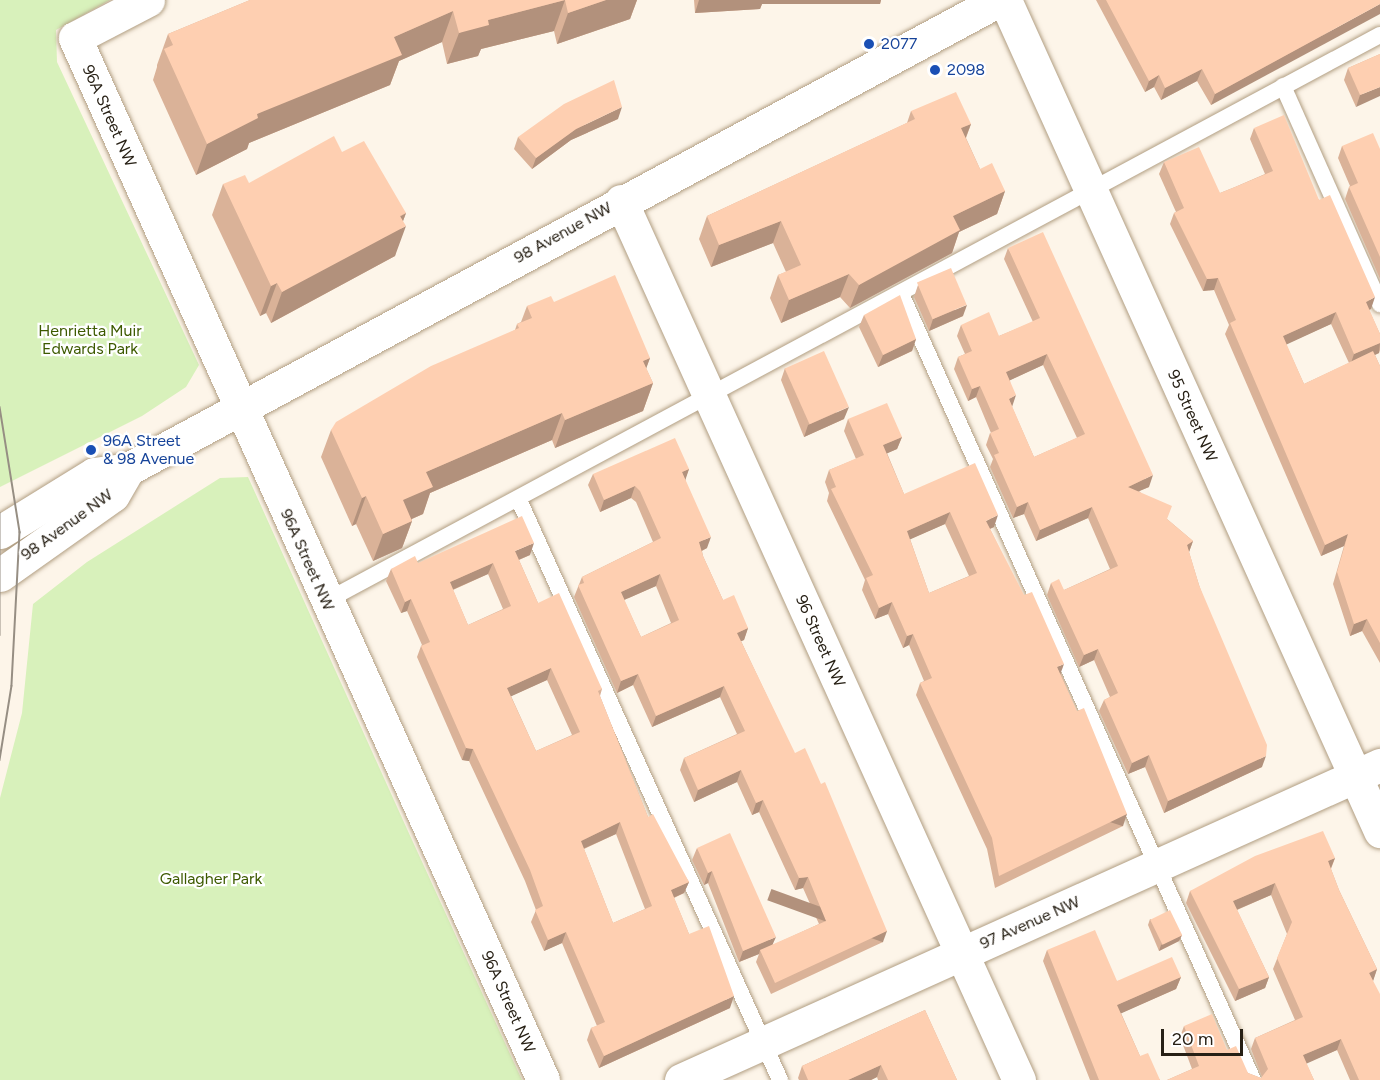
<!DOCTYPE html>
<style>
body{margin:0}
#map{position:relative;width:1380px;height:1080px;overflow:hidden;background:#fdf5e9;font-family:Figtree,sans-serif}
div>[style]{position:absolute}
[style*='--x']{left:calc(var(--x)*1px);top:calc(var(--y)*1px);width:calc(var(--w)*1px);rotate:calc(var(--a)*1deg)}
.green>*{inset:0;background:#d8f1bb}
.roads{filter:drop-shadow(0 0 2px #b19e82) drop-shadow(0 0 2px #b19e82)}
.service>*{height:16px;margin:-8px;padding:0 8px;transform-origin:8px;border-radius:8px;background:#fff}
.minor>*{height:33px;margin:-16.5px;padding:0 16.5px;transform-origin:16.5px;border-radius:16.5px;background:#fff}
.secondary>*{height:33px;margin:-16.5px;padding:0 16.5px;transform-origin:16.5px;border-radius:16.5px;background:#fff}
.tram>*{height:1.5px;margin:-0.75px;padding:0 0.75px;transform-origin:0.75px;border-radius:0.75px;background:#968e83}
.wall>*{inset:0;background:#dab298}
.shaded-wall>*{inset:0;background:#b2917c;transform-origin:0 0}
.building>*{inset:0;background:#fecfb1;transform-origin:0 0}
.dots>*{width:16px;height:16px;translate:-50% -50%;box-sizing:border-box;border:3px solid #fff;border-radius:50%}
span{translate:-50% -50%;white-space:nowrap;text-align:center;line-height:1.15;-webkit-text-stroke:4.5px #fff;paint-order:stroke}
.transit-label{font-size:16px;color:#164399}
.left{translate:0 -50%;text-align:left}
.street-label{font-size:16px;color:#272015}
.park-label{font-size:16px;color:#3d5a00}
.scale{position:absolute;left:1161px;top:1029px;width:82px;height:27px;box-sizing:border-box;border:3px solid #272015;border-top:0;padding-left:8px;font-size:18px;line-height:21px;white-space:nowrap;color:#272015;-webkit-text-stroke:4px #fff;paint-order:stroke}
</style>
<div id="map">
<div class="green">
<div style="clip-path:polygon(0 0,110px 0,56px 30px,57px 62px,199px 365px,186px 387px,142px 416px,0 487px)"></div>
<div style="clip-path:polygon(248px 477px,407px 829px,522px 1080px,0 1080px,0 798px,22px 713px,33px 604px,87px 562px,220px 478px)"></div>
</div>
<div class="roads">
<div class="service">
<div style="--x:1283;--y:86;--w:239;--a:66"></div>
<div style="--x:902;--y:296;--w:859;--a:65.88"></div>
<div style="--x:519;--y:500;--w:636;--a:65.77"></div>
<div style="--x:326;--y:601;--w:1196;--a:-28.24"></div>
</div>
<div class="minor">
<div style="--x:148;--y:0;--w:82;--a:152.5"></div>
<div style="--x:75;--y:38;--w:1142;--a:65.81"></div>
<div style="--x:1005;--y:0;--w:912;--a:65.71"></div>
<div style="--x:621;--y:201;--w:965;--a:65.64"></div>
<div style="--x:681;--y:1080;--w:767;--a:-24.26"></div>
</div>
<div class="secondary">
<div style="--x:0;--y:532;--w:110;--a:-31.7"></div>
<div style="--x:94;--y:474;--w:34;--a:-8"></div>
<div style="--x:128;--y:469;--w:989;--a:-28.3"></div>
<div style="--x:0;--y:575;--w:138;--a:-35.3"></div>
<div style="--x:113;--y:495;--w:30;--a:-60"></div>
</div>
</div>
<div class="tram">
<div style="--x:0;--y:407;--w:127;--a:80.9"></div>
<div style="--x:20;--y:532;--w:154;--a:93"></div>
<div style="--x:12;--y:686;--w:75;--a:99.2"></div>
<div style="--x:0;--y:513;--w:122;--a:90"></div>
</div>
<div class="wall">
<div style="clip-path:polygon(250px 0,637px 0,630px 19px,557px 44px,554px 31px,481px 49px,478px 56px,447px 64px,442px 42px,399px 61px,390px 85px,249px 143px,247px 149px,196px 175px,153px 80px,157px 67px,157px 65px,168px 34px)"></div>
<div style="clip-path:polygon(694px 0,881px 0,880px 4px,762px 4px,760px 9px,695px 13px)"></div>
<div style="clip-path:polygon(1096px 0,1380px 0,1211px 105px,1197px 81px,1161px 100px,1154px 87px,1145px 92px)"></div>
<div style="clip-path:polygon(1380px 54px,1356px 107px,1344px 80px,1348px 68px)"></div>
<div style="clip-path:polygon(911px 111px,971px 124px,966px 138px,980px 169px,1005px 191px,997px 214px,959px 232px,952px 253px,850px 308px,840px 297px,781px 323px,770px 298px,778px 275px,786px 272px,773px 243px,711px 267px,699px 239px,707px 216px,907px 123px)"></div>
<div style="clip-path:polygon(618px 119px,571px 140px,532px 169px,514px 149px,518px 137px)"></div>
<div style="clip-path:polygon(evenodd,1254px 128px,1319px 200px,1371px 309px,1369px 310px,1380px 334px,1380px 350px,1379px 353px,1375px 355px,1380px 366px,1380px 663px,1362px 631px,1350px 636px,1333px 584px,1344px 546px,1321px 556px,1225px 334px,1229px 325px,1214px 290px,1203px 291px,1170px 224px,1174px 213px,1176px 212px,1159px 174px,1164px 162px,1220px 193px,1235px 187px,1265px 174px,1250px 139px,1254px 128px,1331px 324px,1349px 363px,1304px 384px,1286px 344px,1331px 324px)"></div>
<div style="clip-path:polygon(1342px 146px,1380px 149px,1380px 279px,1345px 199px,1349px 187px,1350px 186px,1338px 158px)"></div>
<div style="clip-path:polygon(249px 183px,406px 213px,403px 221px,395px 256px,271px 323px,266px 313px,260px 316px,212px 215px,223px 184px)"></div>
<div style="clip-path:polygon(evenodd,1008px 248px,1149px 487px,1139px 491px,1167px 519px,1193px 541px,1189px 552px,1199px 585px,1262px 767px,1164px 813px,1145px 767px,1128px 774px,1099px 711px,1104px 700px,1110px 697px,1094px 660px,1079px 667px,1047px 595px,1051px 583px,1064px 590px,1110px 569px,1088px 518px,1036px 541px,1024px 514px,1013px 518px,990px 467px,993px 459px,986px 445px,990px 433px,991px 433px,976px 397px,968px 401px,954px 369px,958px 357px,965px 354px,957px 336px,961px 325px,999px 336px,1033px 322px,1004px 259px,1008px 248px,1043px 365px,1077px 438px,1034px 457px,1012px 407px,1010px 380px,1043px 365px)"></div>
<div style="clip-path:polygon(918px 285px,963px 316px,929px 331px,914px 297px)"></div>
<div style="clip-path:polygon(554px 302px,650px 358px,646px 368px,653px 383px,643px 411px,555px 448px,552px 440px,430px 493px,423px 514px,412px 519px,412px 521px,402px 548px,373px 561px,356px 524px,352px 526px,321px 457px,331px 430px,515px 330px,517px 324px,521px 322px,527px 306px)"></div>
<div style="clip-path:polygon(864px 315px,916px 339px,912px 351px,878px 367px,859px 327px)"></div>
<div style="clip-path:polygon(785px 368px,844px 419px,804px 437px,781px 380px)"></div>
<div style="clip-path:polygon(evenodd,848px 419px,902px 437px,897px 449px,887px 453px,904px 494px,994px 527px,990px 529px,1061px 674px,1123px 826px,995px 888px,987px 849px,916px 695px,920px 683px,924px 681px,909px 645px,903px 648px,888px 614px,875px 619px,862px 590px,865px 580px,827px 501px,829px 493px,825px 482px,829px 470px,856px 459px,844px 431px,848px 419px,945px 524px,969px 576px,929px 593px,910px 539px,945px 524px)"></div>
<div style="clip-path:polygon(evenodd,689px 469px,685px 479px,707px 548px,702px 551px,703px 556px,723px 600px,748px 628px,744px 640px,741px 641px,883px 942px,771px 994px,756px 962px,759px 954px,739px 962px,708px 883px,704px 885px,692px 860px,697px 848px,773px 945px,819px 924px,803px 888px,795px 890px,759px 812px,752px 815px,737px 782px,694px 802px,680px 770px,684px 758px,737px 734px,720px 697px,652px 727px,633px 685px,617px 693px,574px 597px,582px 577px,653px 542px,636px 502px,631px 498px,600px 512px,588px 485px,593px 474px,689px 469px,656px 586px,671px 623px,641px 637px,624px 600px,656px 586px)"></div>
<div style="clip-path:polygon(evenodd,530px 555px,519px 560px,538px 603px,602px 689px,600px 696px,648px 817px,689px 882px,684px 893px,674px 898px,689px 934px,730px 1008px,599px 1068px,587px 1040px,591px 1028px,597px 1026px,562px 943px,544px 951px,531px 922px,536px 910px,525px 881px,469px 761px,462px 760px,417px 657px,421px 646px,422px 645px,407px 611px,401px 613px,386px 581px,391px 569px,418px 563px,530px 555px,488px 574px,503px 609px,468px 625px,453px 590px,488px 574px,530px 555px,547px 680px,572px 735px,536px 751px,511px 696px,547px 680px,530px 555px,616px 834px,645px 909px,613px 923px,584px 849px,616px 834px)"></div>
<div style="clip-path:polygon(1335px 858px,1331px 869px,1339px 890px,1377px 969px,1373px 981px,1380px 1080px,1350px 1080px,1337px 1050px,1306px 1063px,1314px 1080px,1167px 1080px,1192px 1069px,1180px 1037px,1184px 1026px,1227px 1050px,1248px 1073px,1261px 1078px,1262px 1077px,1251px 1049px,1255px 1038px,1295px 1020px,1273px 969px,1287px 934px,1271px 895px,1237px 910px,1269px 977px,1265px 988px,1235px 1001px,1186px 903px,1190px 891px)"></div>
<div style="clip-path:polygon(1150px 919px,1182px 935px,1179px 941px,1159px 951px,1148px 925px)"></div>
<div style="clip-path:polygon(1047px 950px,1117px 981px,1181px 977px,1176px 989px,1121px 1013px,1140px 1056px,1160px 1080px,1090px 1080px,1043px 961px)"></div>
<div style="clip-path:polygon(925px 1010px,957px 1080px,878px 1080px,877px 1077px,871px 1080px,799px 1080px,798px 1078px,802px 1066px)"></div>
</div>
<div class="shaded-wall">
<div style="clip-path:polygon(565px 0,554px 31px,481px 49px,478px 56px,447px 64px,459px 33px,488px 20px)"></div>
<div style="clip-path:polygon(606px 0,637px 0,630px 19px,557px 44px,568px 13px)"></div>
<div style="clip-path:polygon(699px 0,881px 0,880px 4px,762px 4px,760px 9px,695px 13px)"></div>
<div style="clip-path:polygon(1380px 4px,1380px 14px,1211px 105px,1215px 94px)"></div>
<div style="clip-path:polygon(453px 11px,442px 42px,399px 61px,390px 85px,249px 143px,247px 149px,196px 175px,207px 144px,257px 114px,394px 37px)"></div>
<div style="clip-path:polygon(1202px 69px,1197px 81px,1161px 100px,1165px 88px)"></div>
<div style="clip-path:polygon(1159px 75px,1154px 87px,1145px 92px,1149px 81px)"></div>
<div style="clip-path:polygon(1380px 87px,1380px 96px,1356px 107px,1360px 95px)"></div>
<div style="clip-path:polygon(622px 107px,618px 119px,571px 140px,532px 169px,536px 158px,576px 129px)"></div>
<div style="clip-path:polygon(971px 124px,962px 147px,961px 128px)"></div>
<div style="clip-path:polygon(1005px 191px,997px 214px,959px 232px,952px 253px,850px 308px,859px 285px,953px 216px)"></div>
<div style="clip-path:polygon(406px 213px,400px 229px,406px 226px,395px 256px,271px 323px,282px 292px)"></div>
<div style="clip-path:polygon(781px 221px,773px 243px,711px 267px,719px 245px)"></div>
<div style="clip-path:polygon(849px 274px,840px 297px,781px 323px,789px 300px)"></div>
<div style="clip-path:polygon(1218px 278px,1214px 290px,1203px 291px,1207px 279px)"></div>
<div style="clip-path:polygon(277px 283px,266px 313px,260px 316px,271px 286px)"></div>
<div style="clip-path:polygon(1375px 297px,1371px 309px,1361px 313px,1366px 302px)"></div>
<div style="clip-path:polygon(967px 305px,963px 316px,929px 331px,933px 319px)"></div>
<div style="clip-path:polygon(1336px 312px,1331px 324px,1279px 348px,1283px 336px)"></div>
<div style="clip-path:polygon(916px 339px,912px 351px,878px 367px,883px 355px)"></div>
<div style="clip-path:polygon(1380px 343px,1379px 353px,1350px 366px,1354px 354px)"></div>
<div style="clip-path:polygon(1047px 354px,1043px 365px,1002px 384px,1006px 372px)"></div>
<div style="clip-path:polygon(650px 358px,640px 385px,643px 361px)"></div>
<div style="clip-path:polygon(653px 383px,643px 411px,555px 448px,565px 420px)"></div>
<div style="clip-path:polygon(980px 386px,976px 397px,968px 401px,972px 389px)"></div>
<div style="clip-path:polygon(1016px 395px,1012px 407px,1009px 399px)"></div>
<div style="clip-path:polygon(849px 407px,844px 419px,804px 437px,808px 425px)"></div>
<div style="clip-path:polygon(562px 413px,552px 440px,430px 493px,423px 514px,393px 527px,403px 500px,426px 472px)"></div>
<div style="clip-path:polygon(902px 437px,897px 449px,879px 457px,883px 445px)"></div>
<div style="clip-path:polygon(689px 469px,685px 481px,682px 472px)"></div>
<div style="clip-path:polygon(1153px 475px,1149px 487px,1123px 498px,1128px 487px)"></div>
<div style="clip-path:polygon(635px 486px,631px 498px,600px 512px,604px 500px)"></div>
<div style="clip-path:polygon(366px 496px,356px 524px,352px 526px,362px 498px)"></div>
<div style="clip-path:polygon(1028px 502px,1024px 514px,1013px 518px,1017px 507px)"></div>
<div style="clip-path:polygon(1092px 507px,1088px 518px,1036px 541px,1040px 530px)"></div>
<div style="clip-path:polygon(950px 512px,945px 524px,902px 543px,907px 531px)"></div>
<div style="clip-path:polygon(998px 515px,994px 527px,982px 532px,986px 521px)"></div>
<div style="clip-path:polygon(412px 521px,402px 548px,373px 561px,383px 534px)"></div>
<div style="clip-path:polygon(1348px 534px,1344px 546px,1321px 556px,1325px 545px)"></div>
<div style="clip-path:polygon(711px 537px,707px 548px,695px 554px,699px 542px)"></div>
<div style="clip-path:polygon(1193px 541px,1189px 552px,1187px 545px)"></div>
<div style="clip-path:polygon(534px 543px,530px 555px,511px 563px,515px 551px)"></div>
<div style="clip-path:polygon(493px 563px,488px 574px,445px 593px,450px 582px)"></div>
<div style="clip-path:polygon(660px 574px,656px 586px,617px 603px,621px 592px)"></div>
<div style="clip-path:polygon(411px 599px,407px 611px,401px 613px,405px 602px)"></div>
<div style="clip-path:polygon(892px 602px,888px 614px,875px 619px,879px 608px)"></div>
<div style="clip-path:polygon(1367px 619px,1362px 631px,1350px 636px,1354px 624px)"></div>
<div style="clip-path:polygon(748px 628px,744px 640px,732px 645px,737px 633px)"></div>
<div style="clip-path:polygon(913px 634px,909px 645px,903px 648px,907px 636px)"></div>
<div style="clip-path:polygon(1098px 649px,1094px 660px,1079px 667px,1084px 655px)"></div>
<div style="clip-path:polygon(1064px 664px,1060px 675px,1057px 667px)"></div>
<div style="clip-path:polygon(551px 668px,547px 680px,503px 700px,507px 688px)"></div>
<div style="clip-path:polygon(638px 674px,633px 685px,617px 693px,621px 681px)"></div>
<div style="clip-path:polygon(724px 686px,720px 697px,652px 727px,656px 716px)"></div>
<div style="clip-path:polygon(466px 748px,473px 749px,469px 761px,462px 760px)"></div>
<div style="clip-path:polygon(1149px 755px,1145px 767px,1128px 774px,1132px 763px)"></div>
<div style="clip-path:polygon(1266px 756px,1262px 767px,1164px 813px,1168px 801px)"></div>
<div style="clip-path:polygon(741px 770px,737px 782px,694px 802px,698px 790px)"></div>
<div style="clip-path:polygon(763px 800px,759px 812px,752px 815px,756px 803px)"></div>
<div style="left:1127px;top:814px;width:13px;height:142px;rotate:108deg"></div>
<div style="clip-path:polygon(620px 822px,616px 834px,576px 852px,581px 841px)"></div>
<div style="clip-path:polygon(1335px 858px,1330px 870px,1328px 861px)"></div>
<div style="clip-path:polygon(712px 871px,708px 883px,704px 885px,708px 873px)"></div>
<div style="clip-path:polygon(808px 877px,803px 888px,795px 890px,799px 878px)"></div>
<div style="clip-path:polygon(689px 882px,684px 893px,666px 901px,671px 890px)"></div>
<div style="clip-path:polygon(1275px 883px,1271px 895px,1229px 913px,1233px 901px)"></div>
<div style="left:887px;top:931px;width:12px;height:123px;rotate:110deg"></div>
<div style="clip-path:polygon(566px 932px,562px 943px,544px 951px,548px 940px)"></div>
<div style="clip-path:polygon(1182px 935px,1179px 941px,1159px 951px,1161px 945px)"></div>
<div style="clip-path:polygon(776px 937px,771px 948px,760px 950px,759px 954px,739px 962px,743px 951px)"></div>
<div style="clip-path:polygon(1377px 969px,1373px 981px,1369px 973px)"></div>
<div style="clip-path:polygon(1181px 977px,1176px 989px,1113px 1017px,1117px 1005px)"></div>
<div style="clip-path:polygon(1269px 977px,1265px 988px,1235px 1001px,1239px 989px)"></div>
<div style="clip-path:polygon(734px 996px,730px 1008px,599px 1068px,604px 1056px)"></div>
<div style="clip-path:polygon(1341px 1039px,1337px 1050px,1299px 1067px,1303px 1055px)"></div>
<div style="clip-path:polygon(881px 1065px,877px 1077px,871px 1080px,848px 1080px)"></div>
</div>
<div class="building">
<div style="clip-path:polygon(250px 0,606px 0,568px 13px,565px 0,488px 20px,489px 25px,459px 33px,453px 11px,394px 37px,402px 55px,257px 114px,258px 118px,207px 144px,164px 49px,173px 45px,168px 34px)"></div>
<div style="clip-path:polygon(1106px 0,1380px 0,1380px 4px,1215px 94px,1202px 69px,1165px 88px,1159px 75px,1149px 81px)"></div>
<div style="clip-path:polygon(1380px 54px,1380px 87px,1360px 95px,1348px 68px)"></div>
<div style="clip-path:polygon(614px 80px,622px 107px,576px 129px,536px 158px,518px 137px,564px 104px)"></div>
<div style="clip-path:polygon(956px 92px,971px 124px,961px 128px,980px 169px,992px 163px,1005px 191px,953px 216px,960px 230px,859px 285px,849px 274px,789px 300px,778px 275px,801px 265px,781px 221px,719px 245px,707px 216px,915px 119px,911px 111px)"></div>
<div style="clip-path:polygon(1284px 115px,1319px 200px,1330px 195px,1375px 297px,1366px 302px,1380px 334px,1380px 343px,1354px 354px,1336px 312px,1283px 336px,1304px 384px,1373px 351px,1380px 366px,1380px 643px,1367px 619px,1354px 624px,1337px 572px,1348px 534px,1325px 545px,1230px 323px,1236px 320px,1218px 278px,1207px 279px,1174px 213px,1184px 208px,1164px 162px,1199px 147px,1220px 193px,1235px 187px,1273px 171px,1254px 128px)"></div>
<div style="clip-path:polygon(1373px 133px,1380px 149px,1380px 257px,1349px 187px,1358px 183px,1342px 146px)"></div>
<div style="clip-path:polygon(334px 136px,342px 152px,364px 141px,406px 213px,400px 216px,406px 226px,282px 292px,277px 283px,271px 286px,223px 184px,245px 175px,249px 183px)"></div>
<div style="clip-path:polygon(evenodd,1043px 232px,1153px 475px,1128px 487px,1172px 506px,1167px 519px,1193px 541px,1187px 545px,1199px 585px,1267px 745px,1266px 756px,1168px 801px,1149px 755px,1132px 763px,1104px 700px,1118px 693px,1098px 649px,1084px 655px,1051px 583px,1059px 579px,1064px 590px,1118px 566px,1092px 507px,1040px 530px,1028px 502px,1017px 507px,994px 455px,999px 453px,990px 433px,999px 429px,980px 386px,972px 389px,958px 357px,972px 351px,961px 325px,989px 312px,999px 336px,1040px 318px,1008px 248px,1043px 232px,1047px 354px,1085px 434px,1034px 457px,1009px 399px,1016px 395px,1006px 372px,1047px 354px)"></div>
<div style="left:951px;top:268px;width:40px;height:37px;rotate:67deg"></div>
<div style="clip-path:polygon(615px 275px,650px 358px,643px 361px,653px 383px,565px 420px,562px 413px,426px 472px,433px 487px,403px 500px,412px 521px,383px 534px,366px 496px,362px 498px,331px 430px,336px 422px,431px 366px,519px 328px,517px 324px,532px 318px,527px 306px,551px 296px,554px 302px)"></div>
<div style="clip-path:polygon(900px 295px,916px 339px,883px 355px,864px 315px)"></div>
<div style="left:824px;top:351px;width:61px;height:43px;rotate:66deg"></div>
<div style="clip-path:polygon(evenodd,887px 403px,902px 437px,883px 445px,904px 494px,975px 463px,998px 515px,986px 521px,1024px 595px,1032px 592px,1064px 664px,1057px 667px,1077px 711px,1084px 708px,1127px 814px,999px 876px,992px 838px,920px 683px,932px 678px,913px 634px,907px 636px,892px 602px,879px 608px,866px 578px,873px 575px,831px 489px,836px 487px,829px 470px,864px 455px,848px 419px,887px 403px,950px 512px,977px 573px,929px 593px,907px 531px,950px 512px)"></div>
<div style="clip-path:polygon(evenodd,675px 438px,689px 469px,682px 472px,711px 537px,699px 542px,703px 556px,723px 600px,734px 595px,748px 628px,737px 633px,795px 753px,805px 748px,821px 784px,825px 782px,887px 931px,775px 983px,760px 950px,826px 921px,808px 877px,799px 878px,763px 800px,756px 803px,741px 770px,698px 790px,684px 758px,745px 731px,724px 686px,656px 716px,638px 674px,621px 681px,578px 585px,584px 583px,582px 577px,661px 538px,640px 491px,635px 486px,604px 500px,593px 474px,675px 438px,660px 574px,679px 620px,641px 637px,621px 592px,660px 574px)"></div>
<div style="clip-path:polygon(evenodd,522px 516px,534px 543px,515px 551px,538px 603px,559px 593px,602px 689px,598px 691px,648px 817px,653px 814px,689px 882px,671px 890px,689px 934px,709px 926px,734px 996px,604px 1056px,591px 1028px,605px 1022px,566px 932px,548px 940px,535px 910px,543px 906px,530px 870px,473px 749px,466px 748px,421px 646px,430px 642px,411px 599px,405px 602px,391px 569px,415px 556px,418px 563px,522px 516px,493px 563px,511px 606px,468px 625px,450px 582px,493px 563px,522px 516px,551px 668px,580px 732px,536px 751px,507px 688px,551px 668px,522px 516px,620px 822px,652px 906px,613px 923px,581px 841px,620px 822px)"></div>
<div style="clip-path:polygon(1323px 831px,1335px 858px,1328px 861px,1339px 890px,1377px 969px,1369px 973px,1380px 994px,1380px 1080px,1359px 1080px,1341px 1039px,1303px 1055px,1314px 1080px,1167px 1080px,1199px 1066px,1184px 1026px,1212px 1014px,1227px 1050px,1236px 1046px,1248px 1073px,1261px 1078px,1268px 1069px,1255px 1038px,1303px 1017px,1277px 958px,1292px 922px,1275px 883px,1233px 901px,1269px 977px,1239px 989px,1190px 891px,1255px 856px)"></div>
<div style="clip-path:polygon(730px 833px,776px 937px,743px 951px,712px 871px,708px 873px,697px 848px)"></div>
<div style="left:1170px;top:910px;width:28px;height:22px;rotate:64deg"></div>
<div style="clip-path:polygon(1095px 930px,1117px 981px,1172px 957px,1181px 977px,1117px 1005px,1140px 1056px,1148px 1053px,1160px 1080px,1099px 1080px,1047px 950px)"></div>
<div style="clip-path:polygon(925px 1010px,957px 1080px,888px 1080px,881px 1065px,848px 1080px,808px 1080px,802px 1066px)"></div>
</div>
<div class="dots">
<div style="left:869px;top:44px;background:#1a4fb4"></div>
<div style="left:935px;top:70px;background:#1a4fb4"></div>
<div style="left:91px;top:450px;background:#1a4fb4"></div>
</div>
<div class="transit-label">
<span class="left" style="left:881px;top:44px">2077</span>
<span class="left" style="left:947px;top:70px">2098</span>
<span class="left" style="left:103px;top:450px">96A Street<br>&amp; 98 Avenue</span>
</div>
<div class="street-label">
<span style="left:109px;top:116px;rotate:66deg">96A Street NW</span>
<span style="left:563px;top:233px;rotate:-29deg">98 Avenue NW</span>
<span style="left:1192px;top:416px;rotate:66deg">95 Street NW</span>
<span style="left:67px;top:525px;rotate:-36deg">98 Avenue NW</span>
<span style="left:307px;top:560px;rotate:66deg">96A Street NW</span>
<span style="left:820px;top:641px;rotate:66deg">96 Street NW</span>
<span style="left:1030px;top:923px;rotate:-24deg">97 Avenue NW</span>
<span style="left:508px;top:1002px;rotate:66deg">96A Street NW</span>
</div>
<div class="park-label">
<span style="left:90px;top:340px">Henrietta Muir<br>Edwards Park</span>
<span style="left:211px;top:879px">Gallagher Park</span>
</div>
<div class="scale">20 m</div>
</div>
